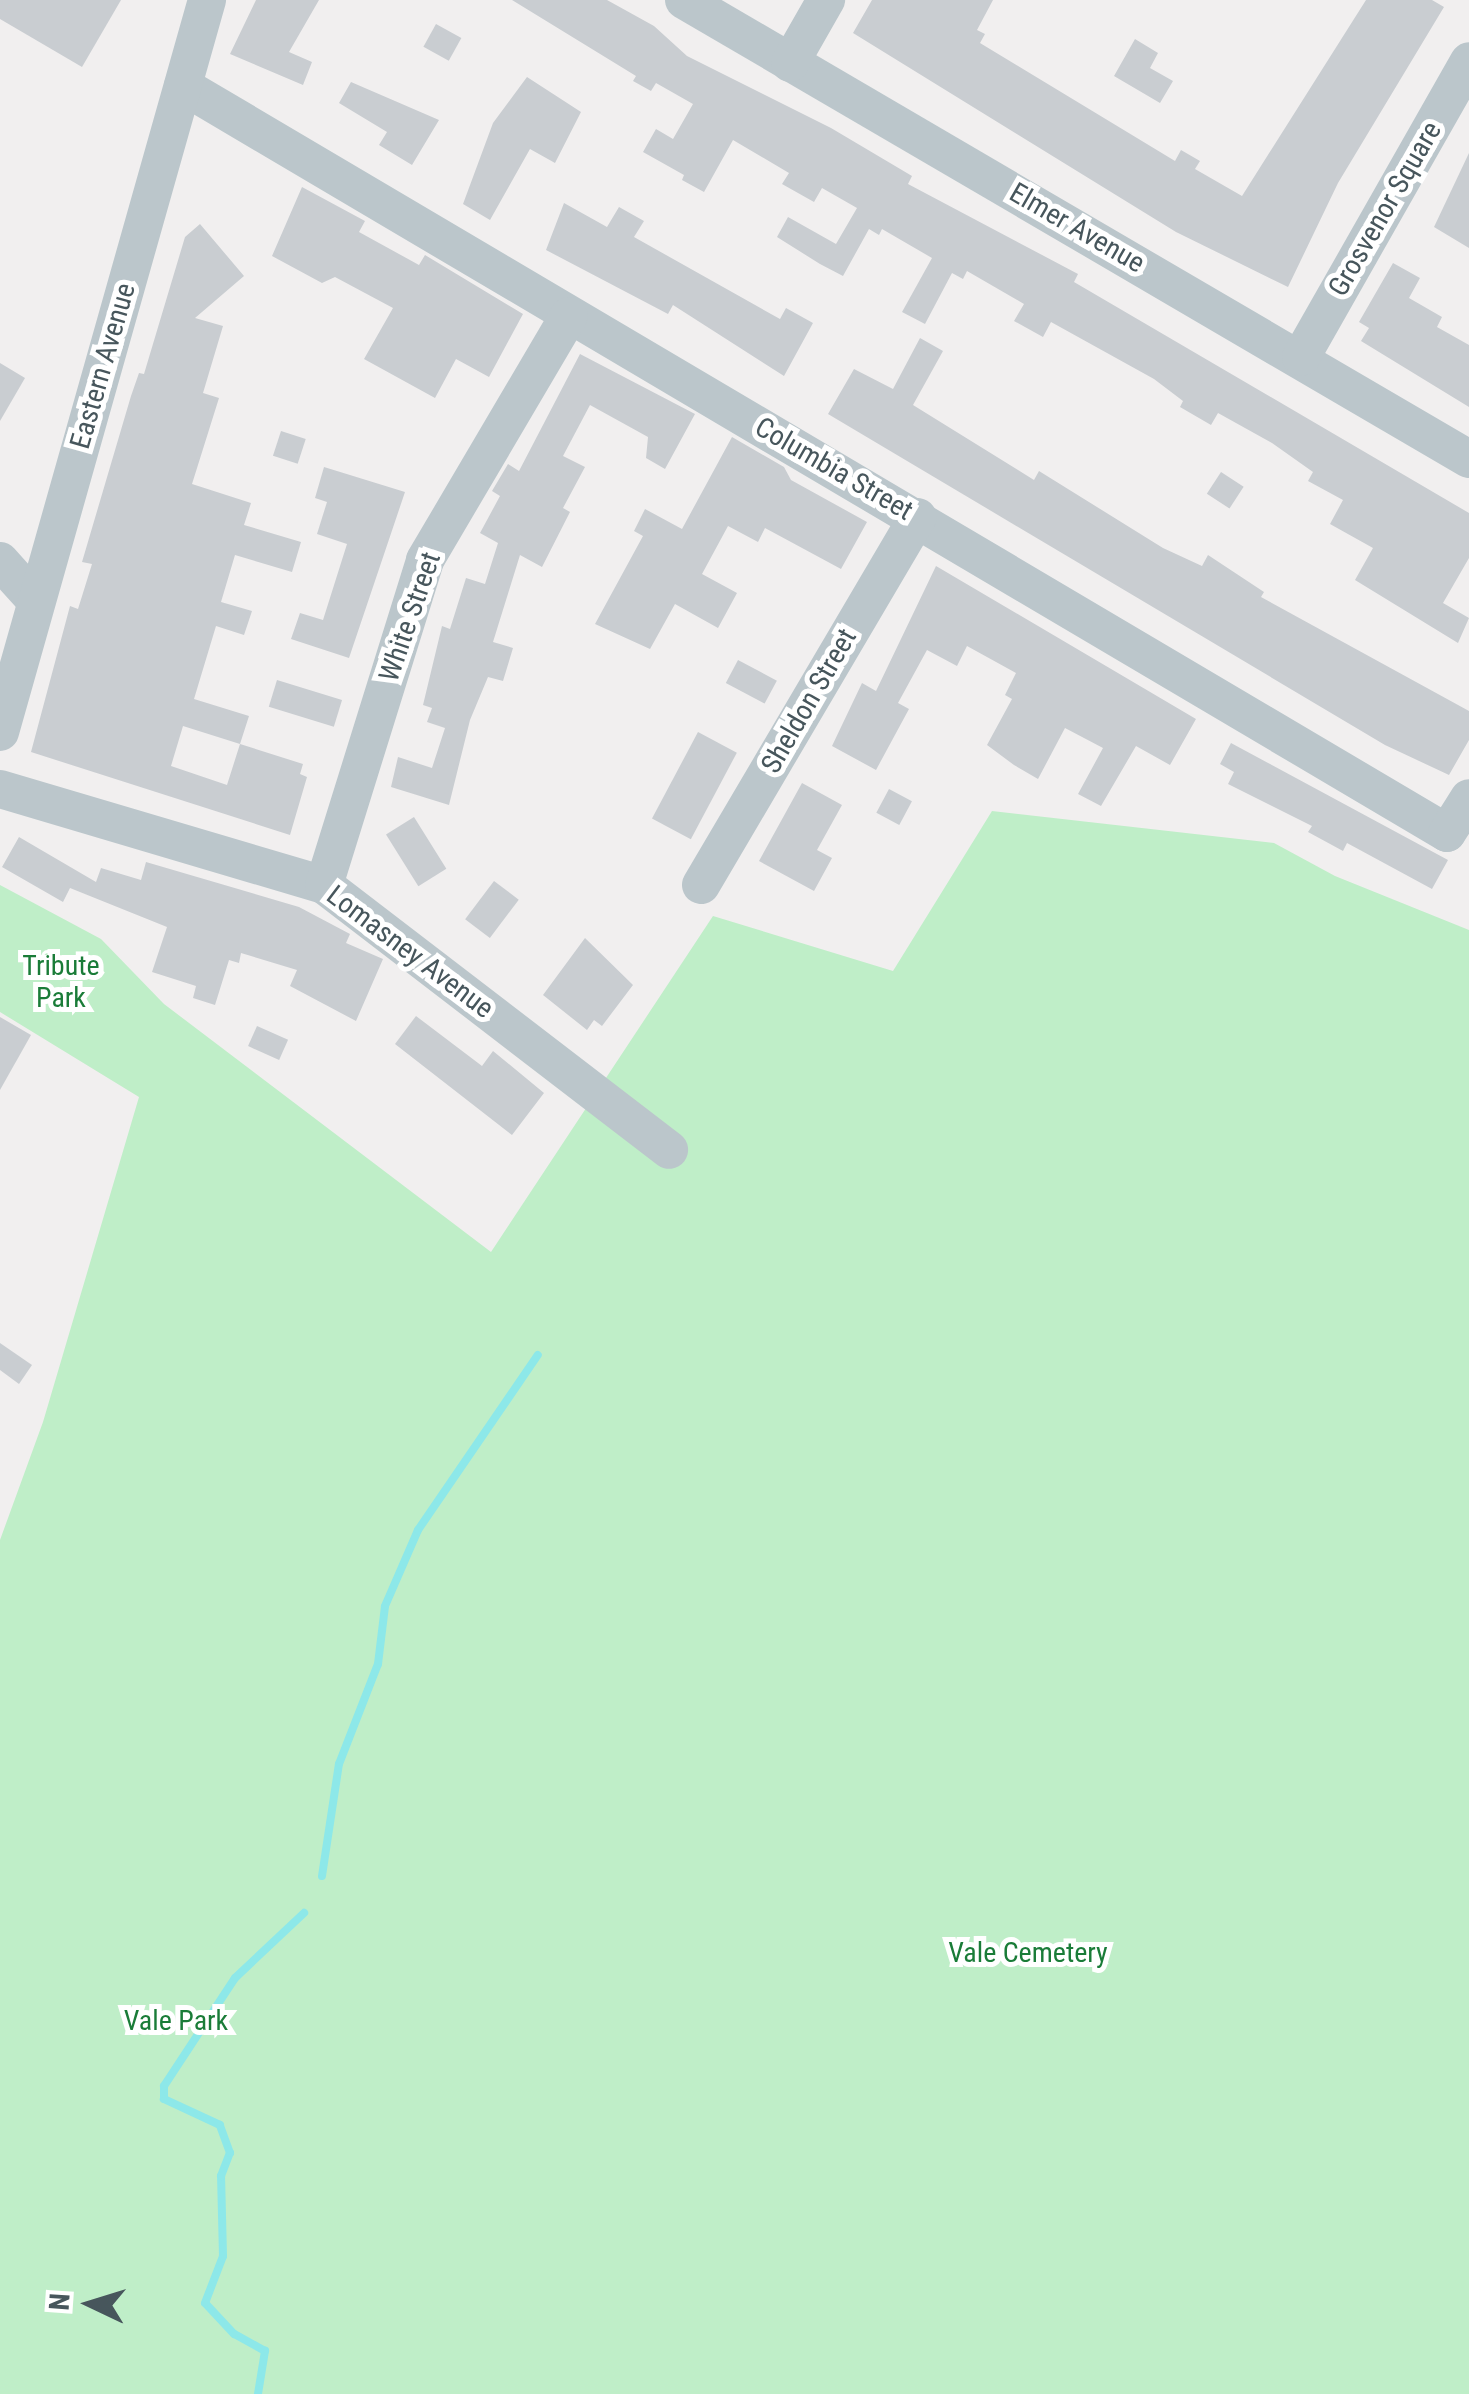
<!DOCTYPE html>
<style>
body{margin:0}
#map{position:relative;width:1469px;height:2394px;overflow:hidden;background:#f1efef;font-family:"Roboto Condensed",sans-serif}
div>[style]{position:absolute}
[style*='--x']{left:calc(var(--x)*1px);top:calc(var(--y)*1px);width:calc(var(--w)*1px);rotate:calc(var(--a)*1deg)}
.green>*{inset:0;background:#bfeec8}
.stream>*{height:8px;margin:-4px;padding:0 4px;transform-origin:4px;border-radius:4px;background:#8de8e9}
.building>*{inset:0;background:#c9cdd1;transform-origin:0 0}
.minor>*{height:38px;margin:-19px;padding:0 19px;transform-origin:19px;border-radius:19px;background:#bbc6cb}
span{translate:-50% -50%;white-space:nowrap;text-align:center;line-height:1.15;-webkit-text-stroke:10px #fff;paint-order:stroke}
.street-label{font-size:28px;color:#47565c}
.park-label{font-size:28px;color:#1a7c38}
.north{position:absolute;left:40px;top:2254px;width:100px;height:100px;-webkit-text-stroke:8px #fff;paint-order:stroke;rotate:274deg;font-size:28px;font-weight:700;line-height:40px;text-align:center;color:#47565c}
.north::after{content:'';display:block;margin:auto;width:35px;height:45px;background:#47565c;clip-path:polygon(50% 0,100% 100%,50% 72%,0 100%)}
</style>
<div id="map">
<div class="green">
<div style="clip-path:polygon(992px 811px,1274px 843px,1335px 876px,1469px 930px,1469px 2394px,0 2394px,0 1540px,43px 1422px,139px 1097px,0 1012px,0 885px,101px 939px,164px 1004px,491px 1252px,713px 916px,893px 971px)"></div>
</div>
<div class="stream">
<div style="--x:322;--y:1876;--w:113;--a:-81.4"></div>
<div style="--x:339;--y:1764;--w:107;--a:-68.7"></div>
<div style="--x:378;--y:1664;--w:58;--a:-83.1"></div>
<div style="--x:385;--y:1606;--w:83;--a:-66.5"></div>
<div style="--x:418;--y:1530;--w:212;--a:-55.6"></div>
<div style="--x:258;--y:2394;--w:44;--a:-80.8"></div>
<div style="--x:265;--y:2351;--w:35;--a:-151"></div>
<div style="--x:234;--y:2334;--w:42;--a:-133.1"></div>
<div style="--x:205;--y:2303;--w:50;--a:-69"></div>
<div style="--x:223;--y:2256;--w:80;--a:-91.4"></div>
<div style="--x:221;--y:2176;--w:25;--a:-69"></div>
<div style="--x:230;--y:2153;--w:30;--a:-110"></div>
<div style="--x:220;--y:2125;--w:62;--a:-155.1"></div>
<div style="--x:164;--y:2099;--w:13;--a:-90"></div>
<div style="--x:164;--y:2086;--w:129;--a:-56.7"></div>
<div style="--x:235;--y:1978;--w:95;--a:-43.3"></div>
</div>
<div class="building">
<div style="clip-path:polygon(0 0,121px 0,82px 67px,0 19px)"></div>
<div style="clip-path:polygon(256px 0,319px 0,289px 52px,312px 62px,303px 85px,230px 54px)"></div>
<div style="clip-path:polygon(512px 0,607px 0,654px 26px,687px 56px,831px 128px,912px 176px,908px 184px,1078px 274px,1074px 282px,1469px 513px,1469px 558px,1443px 603px,1469px 618px,1458px 643px,1355px 580px,1373px 548px,1330px 524px,1343px 500px,1308px 481px,1313px 472px,1272px 443px,1218px 413px,1211px 425px,1180px 407px,1183px 401px,1154px 379px,1051px 322px,1043px 337px,1014px 321px,1024px 304px,967px 271px,963px 279px,952px 273px,925px 324px,902px 312px,932px 258px,882px 229px,879px 235px,869px 229px,843px 276px,820px 264px,777px 237px,788px 217px,836px 244px,857px 208px,822px 188px,814px 202px,782px 184px,789px 173px,733px 140px,704px 192px,682px 180px,684px 175px,643px 152px,656px 129px,673px 139px,693px 104px,656px 83px,651px 91px,633px 81px,636px 76px)"></div>
<div style="clip-path:polygon(872px 0,993px 0,977px 30px,985px 34px,980px 43px,1175px 161px,1181px 150px,1200px 161px,1195px 169px,1242px 196px,1366px 0,1432px 0,1444px 7px,1338px 183px,1288px 287px,1176px 232px,853px 33px)"></div>
<div style="left:436px;top:24px;width:29px;height:26px;rotate:29deg"></div>
<div style="clip-path:polygon(1135px 39px,1158px 53px,1150px 68px,1173px 81px,1160px 103px,1114px 76px)"></div>
<div style="clip-path:polygon(527px 77px,581px 112px,555px 163px,530px 149px,490px 220px,463px 204px,493px 123px)"></div>
<div style="clip-path:polygon(351px 82px,439px 120px,412px 165px,379px 145px,387px 132px,339px 103px)"></div>
<div style="clip-path:polygon(1469px 153px,1469px 248px,1434px 227px)"></div>
<div style="clip-path:polygon(302px 187px,365px 221px,359px 232px,419px 265px,425px 255px,523px 314px,489px 377px,456px 359px,435px 398px,364px 359px,393px 308px,335px 277px,322px 283px,272px 256px)"></div>
<div style="clip-path:polygon(564px 203px,607px 227px,619px 207px,644px 221px,634px 237px,780px 319px,786px 308px,813px 323px,784px 376px,673px 305px,668px 314px,546px 250px)"></div>
<div style="clip-path:polygon(200px 224px,244px 276px,195px 318px,223px 326px,203px 393px,219px 398px,192px 484px,251px 503px,244px 525px,301px 542px,292px 572px,235px 555px,221px 602px,252px 611px,244px 635px,216px 626px,194px 699px,249px 716px,240px 744px,183px 726px,171px 766px,227px 785px,240px 744px,303px 764px,300px 774px,307px 777px,290px 835px,31px 752px,70px 606px,78px 609px,92px 564px,82px 562px,131px 396px,139px 373px,144px 374px,185px 237px)"></div>
<div style="clip-path:polygon(1393px 263px,1420px 278px,1409px 298px,1442px 317px,1437px 327px,1469px 345px,1469px 407px,1361px 341px,1369px 328px,1359px 322px)"></div>
<div style="clip-path:polygon(920px 338px,943px 351px,913px 405px,1034px 480px,1039px 471px,1163px 548px,1202px 566px,1208px 555px,1264px 592px,1261px 597px,1469px 711px,1469px 740px,1449px 775px,1385px 745px,828px 414px,854px 369px,893px 389px)"></div>
<div style="clip-path:polygon(580px 354px,695px 414px,665px 469px,646px 458px,648px 437px,590px 405px,563px 456px,585px 467px,563px 508px,570px 512px,542px 567px,520px 555px,493px 642px,513px 648px,503px 681px,488px 677px,470px 720px,449px 805px,391px 787px,398px 757px,432px 768px,445px 728px,427px 722px,432px 708px,423px 705px,442px 626px,450px 629px,466px 578px,485px 584px,498px 543px,480px 533px,500px 496px,492px 491px,508px 464px,519px 471px)"></div>
<div style="clip-path:polygon(0 363px,25px 378px,0 421px)"></div>
<div style="left:281px;top:431px;width:26px;height:26px;rotate:18deg"></div>
<div style="clip-path:polygon(732px 437px,784px 467px,791px 480px,867px 522px,841px 569px,765px 528px,758px 542px,728px 526px,702px 574px,737px 593px,718px 628px,675px 604px,650px 649px,595px 624px,643px 536px,634px 531px,645px 509px,682px 529px)"></div>
<div style="clip-path:polygon(324px 467px,405px 492px,349px 658px,291px 639px,300px 613px,323px 620px,347px 544px,317px 534px,327px 502px,315px 498px)"></div>
<div style="left:1221px;top:472px;width:27px;height:26px;rotate:33deg"></div>
<div style="clip-path:polygon(936px 566px,1196px 719px,1170px 765px,1136px 746px,1101px 806px,1078px 794px,1103px 748px,1065px 728px,1038px 779px,1014px 765px,987px 745px,1012px 699px,1005px 695px,1016px 673px,967px 646px,957px 666px,927px 650px,898px 703px,909px 709px,876px 770px,832px 746px,862px 683px,876px 691px)"></div>
<div style="left:738px;top:660px;width:44px;height:26px;rotate:28deg"></div>
<div style="left:277px;top:680px;width:68px;height:28px;rotate:17deg"></div>
<div style="left:698px;top:732px;width:44px;height:98px;rotate:28deg"></div>
<div style="clip-path:polygon(1231px 743px,1448px 860px,1432px 889px,1347px 843px,1343px 851px,1308px 832px,1312px 826px,1228px 784px,1234px 772px,1220px 764px)"></div>
<div style="clip-path:polygon(802px 783px,842px 805px,817px 850px,832px 858px,814px 891px,759px 861px)"></div>
<div style="left:889px;top:789px;width:26px;height:27px;rotate:28deg"></div>
<div style="left:414px;top:817px;width:61px;height:33px;rotate:58deg"></div>
<div style="clip-path:polygon(19px 837px,96px 882px,101px 868px,141px 880px,146px 862px,299px 907px,350px 934px,346px 943px,383px 959px,356px 1021px,290px 986px,297px 970px,241px 953px,239px 963px,229px 960px,215px 1005px,193px 998px,196px 986px,152px 972px,167px 927px,70px 888px,63px 902px,2px 867px)"></div>
<div style="left:494px;top:881px;width:31px;height:48px;rotate:37deg"></div>
<div style="clip-path:polygon(585px 938px,633px 985px,602px 1026px,594px 1020px,587px 1030px,543px 995px)"></div>
<div style="clip-path:polygon(416px 1016px,482px 1066px,493px 1051px,544px 1093px,512px 1135px,395px 1044px)"></div>
<div style="clip-path:polygon(0 1017px,31px 1035px,0 1090px)"></div>
<div style="left:257px;top:1026px;width:34px;height:22px;rotate:24deg"></div>
<div style="clip-path:polygon(0 1343px,32px 1365px,19px 1384px,0 1370px)"></div>
</div>
<div class="minor">
<div style="--x:684;--y:0;--w:909;--a:30.32"></div>
<div style="--x:790;--y:63;--w:73;--a:-60.3"></div>
<div style="--x:183;--y:86;--w:1468;--a:30.58"></div>
<div style="--x:1447;--y:833;--w:41;--a:-57.8"></div>
<div style="--x:1301;--y:357;--w:340;--a:-60.4"></div>
<div style="--x:0;--y:561;--w:54;--a:48"></div>
<div style="--x:0;--y:732;--w:761;--a:-74.21"></div>
<div style="--x:0;--y:789;--w:338;--a:16.5"></div>
<div style="--x:324;--y:885;--w:435;--a:37.5"></div>
<div style="--x:324;--y:885;--w:340;--a:-72.7"></div>
<div style="--x:425;--y:560;--w:283;--a:-59.5"></div>
<div style="--x:701;--y:885;--w:427;--a:-59.5"></div>
</div>
<div class="street-label">
<span style="left:1385px;top:209px;rotate:-60deg">Grosvenor Square</span>
<span style="left:1077px;top:228px;rotate:30deg">Elmer Avenue</span>
<span style="left:103px;top:366px;rotate:-74deg">Eastern Avenue</span>
<span style="left:834px;top:469px;rotate:30deg">Columbia Street</span>
<span style="left:410px;top:617px;rotate:-71deg">White Street</span>
<span style="left:809px;top:701px;rotate:-60deg">Sheldon Street</span>
<span style="left:410px;top:952px;rotate:37deg">Lomasney Avenue</span>
</div>
<div class="park-label">
<span style="left:61px;top:982px">Tribute<br>Park</span>
<span style="left:1028px;top:1953px">Vale Cemetery</span>
<span style="left:176px;top:2021px">Vale Park</span>
</div>
<div class="north">N</div>
</div>
